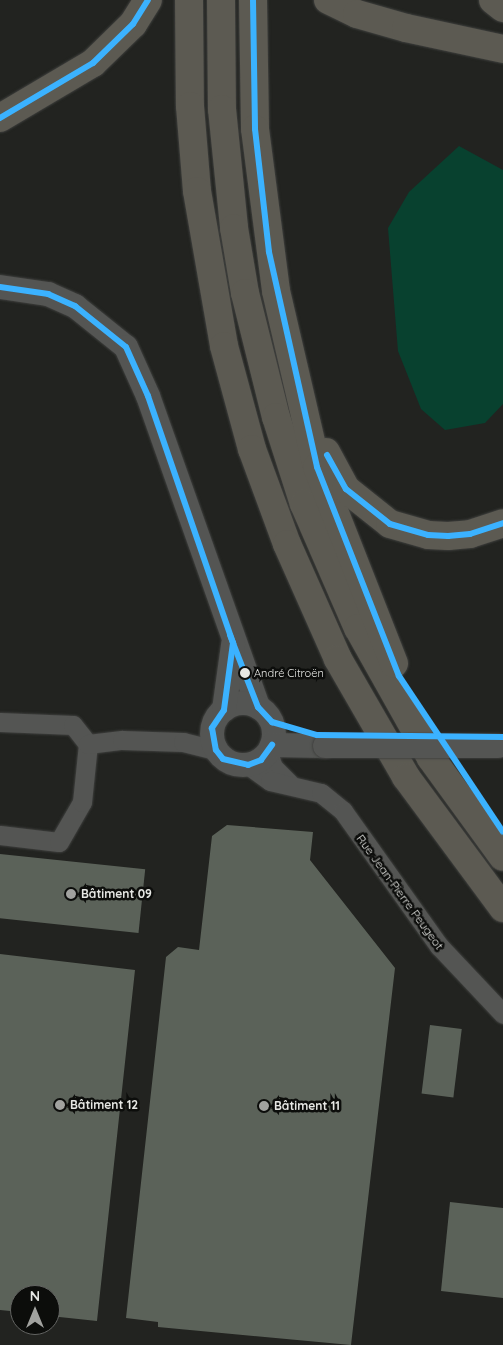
<!DOCTYPE html>
<meta charset="utf-8">
<style>
body{margin:0}
#map{position:relative;width:503px;height:1345px;overflow:hidden;background:#222320;font-family:Quicksand,sans-serif}
div>[style]{position:absolute}
[style*='--x']{left:calc(var(--x)*1px);top:calc(var(--y)*1px);width:calc(var(--w)*1px);rotate:calc(var(--a)*1deg)}
.water>*{inset:0;background:#08412f}
.building>*{inset:0;background:#5b6259;transform-origin:0 0}
.roads{filter:drop-shadow(0 0 1px #3f403e) drop-shadow(0 0 1px #3f403e)}
.minor>*{height:19px;margin:-9.5px;padding:0 9.5px;transform-origin:9.5px;border-radius:9.5px;background:#545553}
.tertiary>*{height:24px;margin:-12px;padding:0 12px;transform-origin:12px;border-radius:12px;background:#545553}
.tertiary>.ring{margin:-12px;padding:0;box-sizing:content-box;background:none;border:24px solid #545553;border-radius:50%}
.trunk>*{height:28px;margin:-14px;padding:0 14px;transform-origin:14px;border-radius:14px;background:#5c5a52}
.bridges{filter:drop-shadow(0 0 1px #3f403e) drop-shadow(0 0 1px #3f403e)}
.tertiary-bridge>*{height:24px;margin:-12px;padding:0 12px;transform-origin:12px;border-radius:12px;background:#545553}
.bus-1>*{height:6px;margin:-3px;padding:0 3px;transform-origin:3px;border-radius:3px;background:#3bb2ff}
.dots>*{width:14px;height:14px;translate:-50% -50%;box-sizing:border-box;border:2px solid #0c0d0b;border-radius:50%}
span{translate:-50% -50%;white-space:nowrap;text-align:center;line-height:1.15;-webkit-text-stroke:5px #0c0d0b;paint-order:stroke}
.bus-label{font-size:11px;color:#e6e7e4}
.left{translate:0 -50%;text-align:left}
.street-label{font-size:12px;color:#e6e7e4}
.poi-label{font-size:12px;color:#e6e7e4;font-weight:700}
.north{position:absolute;left:10px;top:1285px;width:50px;height:50px;box-sizing:border-box;background:#0c0d0b;border:1px solid #636462;border-radius:50%;rotate:0deg;font-size:14px;font-weight:700;line-height:20px;text-align:center;color:#e6e7e4}
.north::after{content:'';display:block;margin:auto;width:18px;height:22px;background:#a1a29f;clip-path:polygon(50% 0,100% 100%,50% 72%,0 100%)}
</style>
<div id="map">
<div class="water">
<div style="clip-path:polygon(459px 146px,503px 170px,503px 404px,485px 423px,445px 430px,421px 409px,398px 351px,388px 228px,409px 192px)"></div>
</div>
<div class="building">
<div style="clip-path:polygon(227px 825px,313px 832px,310px 860px,395px 968px,351px 1345px,158px 1327px,158px 1322px,126px 1318px,166px 957px,178px 947px,199px 950px,212px 836px)"></div>
<div style="left:0;top:854px;width:146px;height:64px;rotate:6deg"></div>
<div style="clip-path:polygon(0 954px,135px 970px,97px 1321px,50px 1316px,50px 1295px,20px 1295px,20px 1312px,0 1310px)"></div>
<div style="left:430px;top:1025px;width:32px;height:69px;rotate:7deg"></div>
<div style="clip-path:polygon(450px 1202px,503px 1208px,503px 1298px,441px 1291px)"></div>
</div>
<div class="roads">
<div class="minor">
<div style="--x:0;--y:722;--w:73;--a:2.4"></div>
<div style="--x:73;--y:725;--w:24;--a:52"></div>
<div style="--x:268;--y:752;--w:16;--a:72"></div>
<div style="--x:273;--y:767;--w:24;--a:45"></div>
<div style="--x:248;--y:765;--w:27;--a:36"></div>
<div style="--x:270;--y:781;--w:52;--a:13.2"></div>
<div style="--x:321;--y:793;--w:28;--a:39"></div>
<div style="--x:343;--y:811;--w:166;--a:54.6"></div>
<div style="--x:439;--y:946;--w:93;--a:46.7"></div>
<div style="--x:0;--y:835;--w:59;--a:6.8"></div>
<div style="--x:59;--y:842;--w:46;--a:-60.1"></div>
<div style="--x:82;--y:802;--w:58;--a:-84.1"></div>
<div style="--x:88;--y:744;--w:34;--a:-7"></div>
<div style="--x:122;--y:740;--w:61;--a:1.9"></div>
<div style="--x:183;--y:742;--w:34;--a:14"></div>
</div>
<div class="tertiary">
<div style="--x:0;--y:287;--w:49;--a:8.3"></div>
<div style="--x:48;--y:294;--w:30;--a:24"></div>
<div style="--x:75;--y:306;--w:65;--a:38.8"></div>
<div style="--x:126;--y:347;--w:54;--a:65.8"></div>
<div style="--x:148;--y:396;--w:330;--a:70.5"></div>
<div class="ring" style="left:212px;top:703px;width:38px;height:38px"></div>
<div style="--x:224;--y:710;--w:66;--a:-82.1"></div>
<div style="--x:272;--y:745;--w:53;--a:1.1"></div>
</div>
<div class="trunk">
<div style="--x:189;--y:0;--w:106;--a:89.5"></div>
<div style="--x:190;--y:106;--w:85;--a:85.3"></div>
<div style="--x:197;--y:191;--w:157;--a:80.1"></div>
<div style="--x:224;--y:346;--w:107;--a:74.8"></div>
<div style="--x:252;--y:449;--w:101;--a:69.8"></div>
<div style="--x:287;--y:544;--w:126;--a:66.1"></div>
<div style="--x:338;--y:659;--w:136;--a:60"></div>
<div style="--x:406;--y:777;--w:163;--a:53.5"></div>
<div style="--x:221;--y:0;--w:109;--a:89.5"></div>
<div style="--x:222;--y:109;--w:120;--a:84.2"></div>
<div style="--x:234;--y:228;--w:66;--a:80.4"></div>
<div style="--x:245;--y:293;--w:128;--a:76"></div>
<div style="--x:276;--y:417;--w:91;--a:72.2"></div>
<div style="--x:304;--y:504;--w:135;--a:66.5"></div>
<div style="--x:358;--y:628;--w:149;--a:60.7"></div>
<div style="--x:431;--y:758;--w:122;--a:54"></div>
<div style="--x:253;--y:0;--w:129;--a:89.1"></div>
<div style="--x:255;--y:129;--w:163;--a:82.6"></div>
<div style="--x:276;--y:291;--w:181;--a:76.9"></div>
<div style="--x:317;--y:467;--w:211;--a:68.6"></div>
<div style="--x:328;--y:0;--w:32;--a:26"></div>
<div style="--x:357;--y:14;--w:51;--a:15.9"></div>
<div style="--x:406;--y:28;--w:99;--a:12.2"></div>
<div style="--x:493;--y:0;--w:13;--a:39"></div>
<div style="--x:0;--y:118;--w:108;--a:-30.6"></div>
<div style="--x:93;--y:63;--w:56;--a:-44.3"></div>
<div style="--x:133;--y:24;--w:28;--a:-58"></div>
<div style="--x:326;--y:452;--w:42;--a:61.6"></div>
<div style="--x:346;--y:489;--w:56;--a:38.5"></div>
<div style="--x:390;--y:524;--w:40;--a:16"></div>
<div style="--x:428;--y:535;--w:20;--a:3"></div>
<div style="--x:448;--y:536;--w:22;--a:-5"></div>
<div style="--x:470;--y:534;--w:35;--a:-18"></div>
</div>
</div>
<div class="bridges">
<div class="tertiary-bridge">
<div style="--x:325;--y:746;--w:173;--a:0"></div>
</div>
</div>
<div class="bus-1">
<div style="--x:253;--y:0;--w:129;--a:89.1"></div>
<div style="--x:255;--y:129;--w:124;--a:83.5"></div>
<div style="--x:269;--y:252;--w:220;--a:77.4"></div>
<div style="--x:317;--y:467;--w:225;--a:68.6"></div>
<div style="--x:399;--y:676;--w:187;--a:56.3"></div>
<div style="--x:0;--y:118;--w:108;--a:-30.6"></div>
<div style="--x:93;--y:63;--w:56;--a:-44.3"></div>
<div style="--x:133;--y:24;--w:28;--a:-58"></div>
<div style="--x:0;--y:287;--w:49;--a:8.3"></div>
<div style="--x:48;--y:294;--w:30;--a:24"></div>
<div style="--x:75;--y:306;--w:65;--a:38.8"></div>
<div style="--x:126;--y:347;--w:54;--a:65.8"></div>
<div style="--x:148;--y:396;--w:261;--a:71"></div>
<div style="--x:233;--y:643;--w:69;--a:68.7"></div>
<div style="--x:258;--y:707;--w:21;--a:47"></div>
<div style="--x:272;--y:722;--w:47;--a:16.1"></div>
<div style="--x:317;--y:735;--w:186;--a:0.6"></div>
<div style="--x:327;--y:455;--w:39;--a:61"></div>
<div style="--x:346;--y:489;--w:56;--a:38.5"></div>
<div style="--x:390;--y:524;--w:40;--a:16"></div>
<div style="--x:428;--y:535;--w:20;--a:3"></div>
<div style="--x:448;--y:536;--w:22;--a:-5"></div>
<div style="--x:470;--y:534;--w:35;--a:-18"></div>
<div style="--x:230;--y:635;--w:9;--a:69"></div>
<div style="--x:233;--y:643;--w:68;--a:97.7"></div>
<div style="--x:224;--y:710;--w:22;--a:124"></div>
<div style="--x:212;--y:728;--w:22;--a:80"></div>
<div style="--x:216;--y:750;--w:11;--a:52"></div>
<div style="--x:223;--y:759;--w:26;--a:13"></div>
<div style="--x:248;--y:765;--w:14;--a:-21"></div>
<div style="--x:261;--y:760;--w:19;--a:-54"></div>
</div>
<div class="dots">
<div style="left:245px;top:673px;background:#e6e7e4"></div>
<div style="left:71px;top:894px;background:#a1a29f"></div>
<div style="left:60px;top:1105px;background:#a1a29f"></div>
<div style="left:264px;top:1106px;background:#a1a29f"></div>
</div>
<div class="bus-label">
<span class="left" style="left:254px;top:673px">André Citroën</span>
</div>
<div class="street-label">
<span style="left:400px;top:892px;rotate:54deg">Rue Jean-Pierre Peugeot</span>
</div>
<div class="poi-label">
<span class="left" style="left:81px;top:894px">Bâtiment 09</span>
<span class="left" style="left:70px;top:1105px">Bâtiment 12</span>
<span class="left" style="left:274px;top:1106px">Bâtiment 11</span>
</div>
<div class="north">N</div>
</div>
